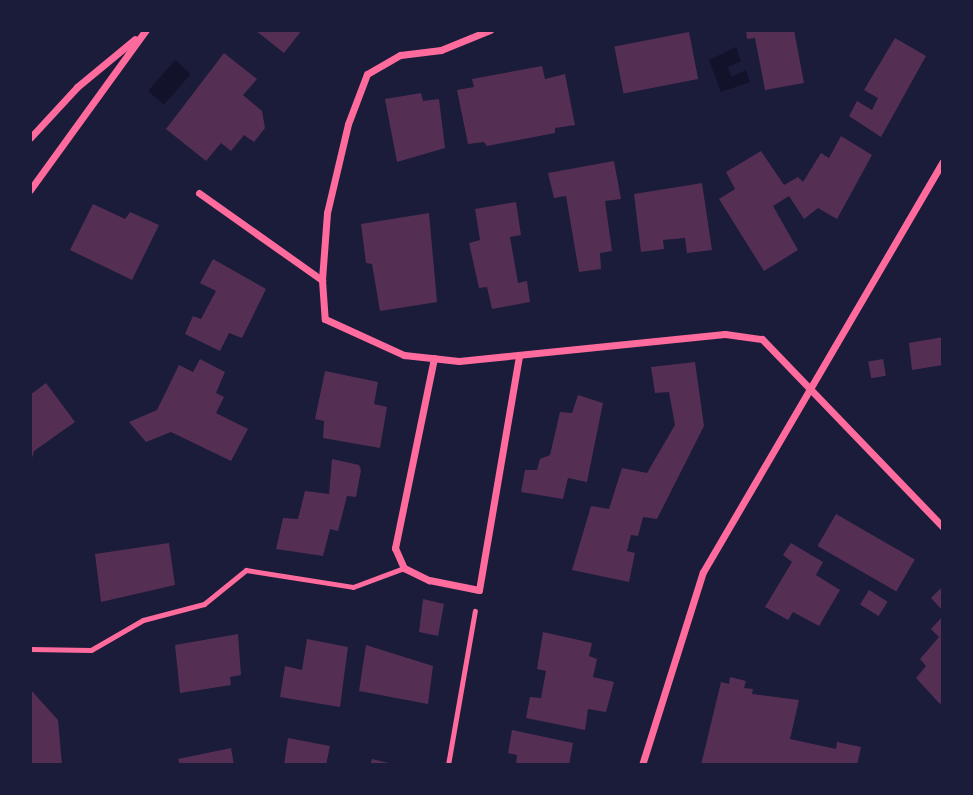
<!DOCTYPE html>
<style>
body{margin:0}
#map{position:relative;width:973px;height:795px;overflow:hidden;background:#1b1b3a;font-family:Helvetica,sans-serif}
div>[style]{position:absolute}
[style*='--x']{left:calc(var(--x)*1px);top:calc(var(--y)*1px);width:calc(var(--w)*1px);rotate:calc(var(--a)*1deg)}
.water>*{inset:0;background:#12122b;transform-origin:0 0}
.building>*{inset:0;background:#542f53;transform-origin:0 0}
.path>*{height:4.5px;margin:-2.25px;padding:0 2.25px;transform-origin:2.25px;border-radius:2.25px;background:#ff6b9d}
.service>*{height:5px;margin:-2.5px;padding:0 2.5px;transform-origin:2.5px;border-radius:2.5px;background:#ff6b9d}
.minor>*{height:7px;margin:-3.5px;padding:0 3.5px;transform-origin:3.5px;border-radius:3.5px;background:#ff6b9d}
span{translate:-50% -50%;white-space:nowrap;text-align:center;line-height:1.15;-webkit-text-stroke:7px #1b1b3a;paint-order:stroke}
.frame{position:absolute;inset:0;border:32px solid #1b1b3a;pointer-events:none}
</style>
<div id="map">
<div class="water">
<div style="clip-path:polygon(736px 47px,741px 61px,728px 67px,731px 77px,746px 70px,750px 82px,721px 92px,709px 60px)"></div>
<div style="left:175px;top:60px;width:21px;height:41px;rotate:41deg"></div>
</div>
<div class="building">
<div style="clip-path:polygon(255px 30px,302px 30px,284px 53px)"></div>
<div style="clip-path:polygon(746px 30px,794px 30px,804px 83px,765px 90px,755px 38px,747px 39px)"></div>
<div style="left:689px;top:32px;width:48px;height:76px;rotate:79deg"></div>
<div style="clip-path:polygon(895px 38px,926px 56px,881px 137px,849px 116px,857px 101px,872px 110px,878px 98px,864px 90px)"></div>
<div style="clip-path:polygon(224px 53px,257px 79px,243px 95px,262px 111px,265px 128px,254px 142px,244px 135px,231px 151px,221px 143px,206px 161px,166px 129px)"></div>
<div style="clip-path:polygon(542px 66px,545px 79px,565px 74px,575px 125px,555px 128px,555px 133px,487px 146px,484px 142px,468px 144px,457px 90px,474px 87px,472px 79px)"></div>
<div style="clip-path:polygon(421px 93px,423px 101px,439px 99px,445px 148px,397px 162px,385px 99px)"></div>
<div style="clip-path:polygon(841px 136px,872px 155px,837px 219px,818px 208px,804px 219px,789px 196px,773px 206px,798px 250px,764px 271px,719px 199px,735px 189px,726px 172px,761px 151px,784px 185px,798px 177px,803px 182px,821px 153px,829px 158px)"></div>
<div style="clip-path:polygon(614px 161px,621px 199px,605px 201px,612px 251px,600px 253px,601px 269px,579px 272px,566px 196px,554px 198px,548px 173px)"></div>
<div style="clip-path:polygon(702px 183px,712px 250px,687px 253px,685px 238px,663px 240px,664px 249px,641px 252px,634px 194px)"></div>
<div style="clip-path:polygon(516px 202px,521px 235px,510px 237px,518px 283px,527px 281px,530px 302px,492px 309px,487px 287px,479px 288px,469px 243px,480px 240px,475px 209px)"></div>
<div style="clip-path:polygon(93px 204px,125px 219px,130px 212px,159px 225px,132px 280px,70px 250px)"></div>
<div style="clip-path:polygon(429px 213px,437px 302px,380px 311px,372px 264px,366px 263px,361px 224px)"></div>
<div style="clip-path:polygon(213px 259px,266px 289px,242px 338px,229px 333px,220px 351px,185px 334px,193px 316px,201px 319px,216px 291px,200px 283px)"></div>
<div style="clip-path:polygon(943px 337px,943px 365px,912px 370px,909px 343px)"></div>
<div style="clip-path:polygon(200px 359px,225px 372px,216px 393px,224px 397px,216px 413px,248px 429px,231px 461px,171px 432px,146px 442px,129px 422px,157px 410px,179px 365px,193px 372px)"></div>
<div style="left:883px;top:359px;width:17px;height:15px;rotate:80deg"></div>
<div style="clip-path:polygon(695px 362px,704px 426px,657px 519px,643px 517px,638px 536px,631px 535px,627px 551px,635px 553px,629px 582px,572px 570px,591px 506px,609px 509px,622px 468px,647px 473px,675px 425px,669px 392px,655px 393px,651px 367px)"></div>
<div style="clip-path:polygon(325px 371px,378px 382px,374px 404px,387px 407px,380px 448px,323px 438px,324px 421px,315px 419px)"></div>
<div style="clip-path:polygon(46px 383px,75px 422px,34px 451px,30px 465px,30px 395px)"></div>
<div style="clip-path:polygon(578px 395px,603px 403px,587px 482px,568px 478px,563px 499px,521px 492px,525px 470px,537px 470px,540px 459px,550px 455px,560px 412px,572px 413px)"></div>
<div style="clip-path:polygon(332px 459px,359px 465px,361px 470px,356px 497px,347px 496px,338px 531px,330px 529px,323px 556px,276px 549px,283px 518px,298px 519px,305px 491px,329px 494px)"></div>
<div style="left:836px;top:514px;width:91px;height:37px;rotate:30deg"></div>
<div style="clip-path:polygon(169px 543px,175px 585px,101px 602px,95px 554px)"></div>
<div style="clip-path:polygon(791px 543px,823px 562px,816px 575px,840px 590px,819px 626px,793px 612px,788px 620px,765px 607px,792px 562px,783px 555px)"></div>
<div style="clip-path:polygon(943px 586px,943px 611px,931px 598px)"></div>
<div style="left:869px;top:590px;width:22px;height:17px;rotate:32deg"></div>
<div style="clip-path:polygon(423px 599px,444px 604px,438px 636px,419px 632px)"></div>
<div style="clip-path:polygon(943px 616px,943px 701px,940px 704px,916px 678px,926px 666px,920px 659px,939px 637px,931px 629px)"></div>
<div style="clip-path:polygon(543px 632px,592px 643px,589px 656px,597px 659px,593px 677px,614px 682px,606px 712px,588px 709px,585px 730px,526px 718px,530px 697px,541px 698px,546px 671px,537px 669px)"></div>
<div style="clip-path:polygon(238px 634px,241px 675px,230px 677px,231px 685px,180px 693px,175px 645px)"></div>
<div style="clip-path:polygon(307px 639px,348px 647px,340px 707px,280px 697px,285px 666px,302px 670px)"></div>
<div style="clip-path:polygon(366px 645px,433px 666px,428px 704px,359px 691px)"></div>
<div style="clip-path:polygon(730px 677px,746px 681px,744px 688px,753px 689px,752px 694px,799px 700px,790px 739px,836px 749px,837px 742px,861px 747px,857px 765px,701px 765px,721px 682px,729px 684px)"></div>
<div style="clip-path:polygon(30px 689px,58px 720px,62px 765px,30px 765px)"></div>
<div style="clip-path:polygon(512px 730px,573px 743px,569px 765px,516px 765px,517px 755px,508px 753px)"></div>
<div style="clip-path:polygon(288px 738px,330px 746px,326px 765px,284px 765px)"></div>
<div style="clip-path:polygon(231px 748px,234px 765px,180px 765px,178px 759px)"></div>
<div style="clip-path:polygon(372px 759px,393px 764px,393px 765px,370px 765px)"></div>
</div>
<div class="path">
<div style="--x:448;--y:765;--w:156;--a:-80.1"></div>
</div>
<div class="service">
<div style="--x:30;--y:649;--w:61;--a:0.9"></div>
<div style="--x:91;--y:650;--w:60;--a:-30"></div>
<div style="--x:143;--y:620;--w:63;--a:-14.7"></div>
<div style="--x:204;--y:604;--w:54;--a:-39"></div>
<div style="--x:246;--y:570;--w:108;--a:9"></div>
<div style="--x:353;--y:587;--w:54;--a:-20.4"></div>
</div>
<div class="minor">
<div style="--x:490;--y:30;--w:53;--a:157.8"></div>
<div style="--x:441;--y:50;--w:41;--a:173"></div>
<div style="--x:400;--y:55;--w:38;--a:150"></div>
<div style="--x:367;--y:74;--w:53;--a:110.8"></div>
<div style="--x:348;--y:124;--w:91;--a:103.3"></div>
<div style="--x:327;--y:213;--w:67;--a:94.3"></div>
<div style="--x:322;--y:280;--w:39;--a:86"></div>
<div style="--x:325;--y:319;--w:87;--a:24.5"></div>
<div style="--x:404;--y:355;--w:55;--a:6.2"></div>
<div style="--x:459;--y:361;--w:267;--a:-5.8"></div>
<div style="--x:725;--y:334;--w:37;--a:8"></div>
<div style="--x:762;--y:339;--w:261;--a:46.1"></div>
<div style="--x:30;--y:138;--w:69;--a:-47.3"></div>
<div style="--x:77;--y:87;--w:75;--a:-39.6"></div>
<div style="--x:30;--y:190;--w:198;--a:-54.1"></div>
<div style="--x:199;--y:193;--w:151;--a:35.3"></div>
<div style="--x:434;--y:358;--w:194;--a:101.6"></div>
<div style="--x:395;--y:548;--w:22;--a:66"></div>
<div style="--x:404;--y:568;--w:28;--a:26"></div>
<div style="--x:429;--y:580;--w:51;--a:11.3"></div>
<div style="--x:479;--y:590;--w:238;--a:-80.3"></div>
<div style="--x:642;--y:765;--w:202;--a:-72.5"></div>
<div style="--x:703;--y:572;--w:475;--a:-59.7"></div>
</div>
<div class="frame"></div>
</div>
